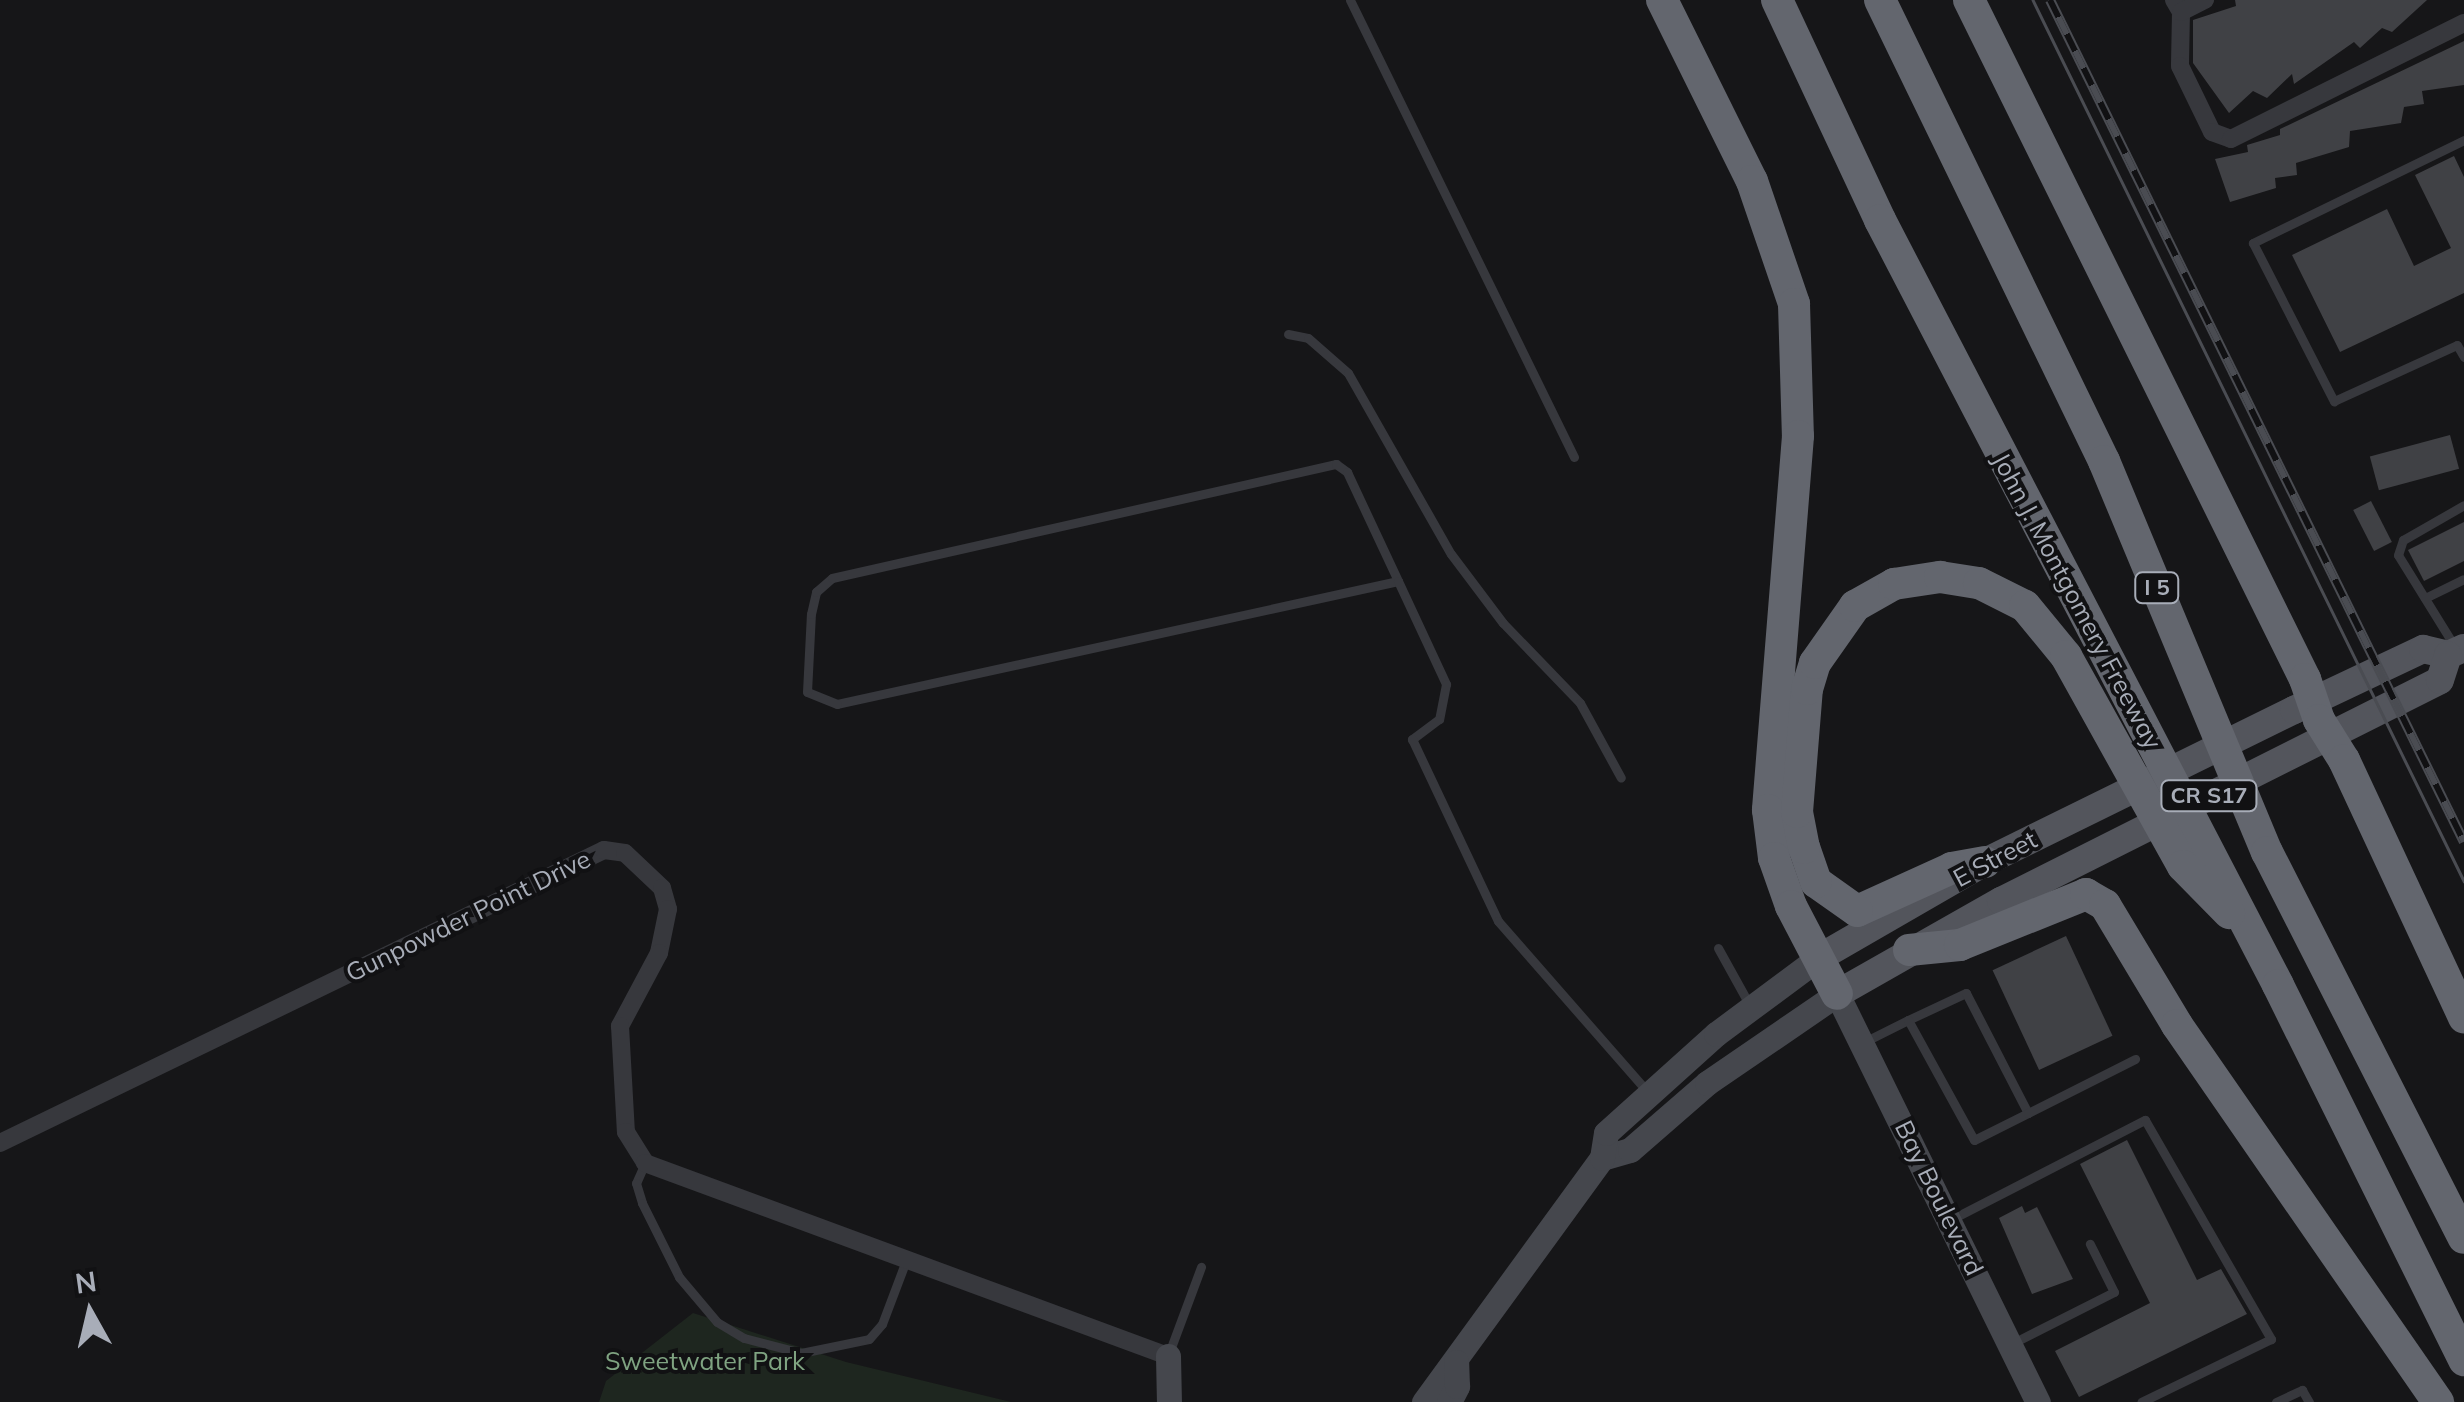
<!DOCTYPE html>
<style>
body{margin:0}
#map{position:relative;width:2464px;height:1402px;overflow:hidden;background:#161618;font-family:Mulish,sans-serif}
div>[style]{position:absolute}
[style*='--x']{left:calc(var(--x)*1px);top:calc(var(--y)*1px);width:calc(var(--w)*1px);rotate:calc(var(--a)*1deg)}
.green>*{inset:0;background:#1e261f}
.building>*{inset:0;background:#404145;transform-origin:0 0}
.lane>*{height:9px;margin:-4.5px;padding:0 4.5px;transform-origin:4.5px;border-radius:4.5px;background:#37383d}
.street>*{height:18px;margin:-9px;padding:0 9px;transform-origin:9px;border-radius:9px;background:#37383d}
.secondary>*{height:25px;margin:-12.5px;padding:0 12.5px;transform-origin:12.5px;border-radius:12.5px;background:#45474d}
.primary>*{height:28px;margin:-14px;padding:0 14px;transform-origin:14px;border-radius:14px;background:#53555c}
.highway>*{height:32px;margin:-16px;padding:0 16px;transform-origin:16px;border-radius:16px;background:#63666e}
.tram>*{height:2.5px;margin:-1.25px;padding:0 1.25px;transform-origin:1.25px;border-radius:1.25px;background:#4a4c52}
.rail>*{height:10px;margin-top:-5px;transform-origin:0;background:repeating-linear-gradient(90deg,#111113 0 19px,#4a4c52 0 38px);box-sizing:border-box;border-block:2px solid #4a4c52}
span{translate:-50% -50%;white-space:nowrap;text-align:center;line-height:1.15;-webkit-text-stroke:8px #111113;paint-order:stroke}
.shield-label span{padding:2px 8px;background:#111113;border:2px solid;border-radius:8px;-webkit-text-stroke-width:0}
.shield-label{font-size:22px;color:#a8adb8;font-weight:700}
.street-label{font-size:25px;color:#a8adb8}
.park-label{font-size:25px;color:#7fa381}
.north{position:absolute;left:40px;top:1262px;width:100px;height:100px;-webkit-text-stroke:8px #111113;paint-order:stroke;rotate:352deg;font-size:28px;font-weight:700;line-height:40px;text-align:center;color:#a8adb8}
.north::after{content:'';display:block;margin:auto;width:35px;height:45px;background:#a8adb8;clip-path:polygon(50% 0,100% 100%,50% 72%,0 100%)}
</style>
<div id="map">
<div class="green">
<div style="clip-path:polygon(693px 1313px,846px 1362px,1011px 1402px,599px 1402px,606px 1381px)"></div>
</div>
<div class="building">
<div style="clip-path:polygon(2235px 0,2427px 0,2392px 32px,2382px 28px,2360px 48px,2354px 42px,2294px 84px,2292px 74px,2267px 98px,2253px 91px,2229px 113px,2193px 63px,2193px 20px,2236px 6px)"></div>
<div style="clip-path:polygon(2464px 41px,2464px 85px,2422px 91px,2424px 104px,2404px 107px,2401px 123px,2350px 131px,2349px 147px,2296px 163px,2297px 175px,2275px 178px,2276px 188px,2230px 202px,2215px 159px,2248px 152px,2247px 145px,2280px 135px,2280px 129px)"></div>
<div style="clip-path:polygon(2454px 156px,2464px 177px,2464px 293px,2340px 352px,2292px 255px,2387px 209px,2414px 266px,2451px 248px,2415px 175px)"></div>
<div style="left:2450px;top:435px;width:35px;height:83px;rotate:75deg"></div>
<div style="left:2371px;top:501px;width:46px;height:20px;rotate:63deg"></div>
<div style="clip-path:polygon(2464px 522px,2464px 561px,2424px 581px,2408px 550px)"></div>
<div style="left:2066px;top:936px;width:110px;height:81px;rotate:65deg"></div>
<div style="clip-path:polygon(2127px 1140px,2197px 1280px,2221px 1269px,2247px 1314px,2079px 1397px,2055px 1351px,2150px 1303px,2080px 1164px)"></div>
<div style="clip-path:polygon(2022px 1206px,2025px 1213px,2037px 1207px,2073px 1279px,2032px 1294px,1999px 1218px)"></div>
</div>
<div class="lane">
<div style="--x:1350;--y:0;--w:509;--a:63.89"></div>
<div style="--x:2464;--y:140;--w:235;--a:154"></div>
<div style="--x:2253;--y:243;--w:178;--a:62.9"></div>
<div style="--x:2334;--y:401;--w:135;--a:-24.5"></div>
<div style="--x:2457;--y:345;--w:14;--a:60"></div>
<div style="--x:1288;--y:334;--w:20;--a:11"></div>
<div style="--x:1308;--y:338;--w:53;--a:41.2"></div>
<div style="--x:1348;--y:373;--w:208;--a:60.4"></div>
<div style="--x:1451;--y:554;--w:86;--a:53"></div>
<div style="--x:1503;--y:623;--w:111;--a:46.1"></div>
<div style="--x:1580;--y:703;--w:85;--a:61.3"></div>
<div style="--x:1398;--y:581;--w:574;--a:167.63"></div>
<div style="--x:837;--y:704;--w:32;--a:-158"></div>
<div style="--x:807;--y:692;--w:78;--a:-87.1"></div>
<div style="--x:811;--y:614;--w:23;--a:-77"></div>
<div style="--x:816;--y:592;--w:21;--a:-41"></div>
<div style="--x:832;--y:578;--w:517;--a:-12.75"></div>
<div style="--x:1336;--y:464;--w:14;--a:36"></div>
<div style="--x:1347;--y:472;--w:120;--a:64.9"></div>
<div style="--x:1398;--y:581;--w:114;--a:65"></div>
<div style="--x:1446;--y:684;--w:36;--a:101"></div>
<div style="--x:1439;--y:719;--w:34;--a:143"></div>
<div style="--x:1412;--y:739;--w:201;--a:64.7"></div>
<div style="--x:1498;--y:921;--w:226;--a:48.8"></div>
<div style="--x:2425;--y:598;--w:43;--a:-26"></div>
<div style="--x:2455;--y:647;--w:108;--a:-121.8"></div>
<div style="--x:2398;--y:555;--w:16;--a:-72"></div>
<div style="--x:2403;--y:540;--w:70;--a:-29.8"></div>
<div style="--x:1718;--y:948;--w:64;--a:61"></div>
<div style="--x:1866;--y:1041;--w:47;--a:-26.6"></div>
<div style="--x:1908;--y:1020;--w:64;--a:-25"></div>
<div style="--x:1966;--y:993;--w:135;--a:62.7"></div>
<div style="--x:2028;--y:1113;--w:60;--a:153.4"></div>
<div style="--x:1974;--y:1140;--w:137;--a:-118.8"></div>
<div style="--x:2028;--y:1113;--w:120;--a:-26.8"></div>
<div style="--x:645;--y:1163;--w:22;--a:114"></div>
<div style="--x:636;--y:1183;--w:21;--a:73"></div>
<div style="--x:642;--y:1203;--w:83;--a:63.4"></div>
<div style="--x:679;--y:1277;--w:59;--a:49.8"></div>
<div style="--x:717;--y:1322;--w:31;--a:31"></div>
<div style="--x:744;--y:1338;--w:59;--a:14.7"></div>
<div style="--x:801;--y:1353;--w:69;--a:-11.6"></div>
<div style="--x:869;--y:1339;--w:20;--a:-49"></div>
<div style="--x:882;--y:1324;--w:65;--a:-69.3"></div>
<div style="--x:1952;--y:1219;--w:217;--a:-27.2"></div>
<div style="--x:2145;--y:1120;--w:253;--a:60.1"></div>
<div style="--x:2271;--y:1339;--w:144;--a:154.1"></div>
<div style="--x:2013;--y:1343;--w:113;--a:-26.8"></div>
<div style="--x:2114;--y:1292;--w:54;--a:-116.6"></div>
<div style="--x:1169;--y:1353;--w:92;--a:-69.6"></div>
<div style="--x:2276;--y:1402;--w:29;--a:-25"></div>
<div style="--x:2302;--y:1390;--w:14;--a:60"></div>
</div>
<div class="street">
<div style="--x:2174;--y:0;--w:14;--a:60"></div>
<div style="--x:2181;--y:12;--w:54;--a:91.1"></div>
<div style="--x:2180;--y:66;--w:73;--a:64.1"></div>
<div style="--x:2212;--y:132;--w:20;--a:20"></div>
<div style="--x:2231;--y:139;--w:260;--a:-26.5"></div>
<div style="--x:2181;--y:12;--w:27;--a:-27"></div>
<div style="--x:0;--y:1143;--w:671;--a:-25.88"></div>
<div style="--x:604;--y:850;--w:21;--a:8"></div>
<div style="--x:625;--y:853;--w:51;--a:43.4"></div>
<div style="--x:662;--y:888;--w:22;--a:74"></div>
<div style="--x:668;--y:909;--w:45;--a:101.6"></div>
<div style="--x:659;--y:953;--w:83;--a:118.1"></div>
<div style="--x:620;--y:1026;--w:106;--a:86.8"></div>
<div style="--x:626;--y:1132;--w:36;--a:58"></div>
<div style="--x:645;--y:1163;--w:557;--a:20.26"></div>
</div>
<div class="secondary">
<div style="--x:1602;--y:1158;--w:29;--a:-16"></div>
<div style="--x:1630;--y:1150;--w:102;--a:-41"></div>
<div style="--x:1707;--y:1083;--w:158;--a:-34.4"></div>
<div style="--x:1837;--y:994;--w:455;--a:63.8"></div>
<div style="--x:1168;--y:1356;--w:46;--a:88.8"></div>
<div style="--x:1424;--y:1402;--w:302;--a:-53.9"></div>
<div style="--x:1602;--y:1158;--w:25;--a:-81"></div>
<div style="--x:1606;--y:1133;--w:148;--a:-42"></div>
<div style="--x:1716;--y:1034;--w:126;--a:-36.6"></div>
<div style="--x:1449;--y:1402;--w:18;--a:-63"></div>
<div style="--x:1457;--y:1386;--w:24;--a:-92"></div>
</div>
<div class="primary">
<div style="--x:1817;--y:959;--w:194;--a:-30"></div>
<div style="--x:1985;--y:862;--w:344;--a:-26.2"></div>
<div style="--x:2294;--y:710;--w:143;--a:-25.3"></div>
<div style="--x:2423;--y:649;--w:26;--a:13"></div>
<div style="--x:2448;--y:655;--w:17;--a:-24"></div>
<div style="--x:1837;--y:994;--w:189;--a:-29.6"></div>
<div style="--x:2001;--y:901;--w:491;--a:-26.7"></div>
<div style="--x:2440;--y:680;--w:26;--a:-72"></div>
</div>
<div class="highway">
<div style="--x:1662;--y:0;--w:202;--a:63.6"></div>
<div style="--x:1752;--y:181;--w:130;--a:71.1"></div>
<div style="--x:1794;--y:304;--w:132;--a:88.3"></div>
<div style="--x:1798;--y:436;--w:375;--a:94.6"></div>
<div style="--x:1768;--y:810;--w:48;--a:82.9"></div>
<div style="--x:1774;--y:858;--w:51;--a:70.5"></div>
<div style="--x:1791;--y:906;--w:99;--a:62.4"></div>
<div style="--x:1777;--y:0;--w:243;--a:64.9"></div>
<div style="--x:1880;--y:220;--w:862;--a:62.51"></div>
<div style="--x:2278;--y:985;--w:419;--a:63.6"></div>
<div style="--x:1880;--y:0;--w:513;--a:64.08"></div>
<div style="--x:2104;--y:461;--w:424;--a:67.4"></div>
<div style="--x:2267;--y:852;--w:433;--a:63"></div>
<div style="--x:1969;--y:0;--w:758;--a:63.67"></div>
<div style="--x:2305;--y:679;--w:43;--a:71.1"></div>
<div style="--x:2319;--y:720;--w:47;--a:58"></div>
<div style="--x:2344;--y:760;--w:284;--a:65"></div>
<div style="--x:1985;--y:862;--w:34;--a:170"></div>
<div style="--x:1952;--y:868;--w:104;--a:155.6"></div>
<div style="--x:1857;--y:911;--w:50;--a:-144.7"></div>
<div style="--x:1816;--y:882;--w:36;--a:-109"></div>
<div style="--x:1804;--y:848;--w:37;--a:-101"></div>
<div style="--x:1797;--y:812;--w:123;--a:-85.4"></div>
<div style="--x:1807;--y:689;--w:27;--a:-73"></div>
<div style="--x:1815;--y:663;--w:70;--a:-54.9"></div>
<div style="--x:1855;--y:606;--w:45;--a:-29.4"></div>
<div style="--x:1894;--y:584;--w:47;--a:-8.7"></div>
<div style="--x:1940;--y:577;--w:39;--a:9"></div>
<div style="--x:1979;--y:583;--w:51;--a:26.6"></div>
<div style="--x:2025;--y:606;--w:65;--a:50.6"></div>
<div style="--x:2066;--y:656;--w:240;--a:60.9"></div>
<div style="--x:2183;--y:866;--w:66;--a:45.6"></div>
<div style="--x:1909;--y:950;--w:51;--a:-5.6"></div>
<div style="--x:1960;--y:945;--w:136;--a:-22"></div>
<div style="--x:2086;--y:894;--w:22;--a:30"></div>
<div style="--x:2105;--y:905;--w:140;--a:59"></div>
<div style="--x:2177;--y:1025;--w:459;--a:55.3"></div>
</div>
<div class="tram">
<div style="--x:2033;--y:0;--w:981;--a:63.93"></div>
</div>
<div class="rail">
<div style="--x:2050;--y:0;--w:938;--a:63.82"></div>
</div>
<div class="shield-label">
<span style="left:2157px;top:588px">I 5</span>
<span style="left:2209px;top:796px">CR S17</span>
</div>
<div class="street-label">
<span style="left:2077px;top:601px;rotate:62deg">John J. Montgomery Freeway</span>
<span style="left:1995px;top:859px;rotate:-28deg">E Street</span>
<span style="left:468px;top:916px;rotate:-26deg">Gunpowder Point Drive</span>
<span style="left:1939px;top:1198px;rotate:64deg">Bay Boulevard</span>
</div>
<div class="park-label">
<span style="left:705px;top:1361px">Sweetwater Park</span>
</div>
<div class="north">N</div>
</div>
